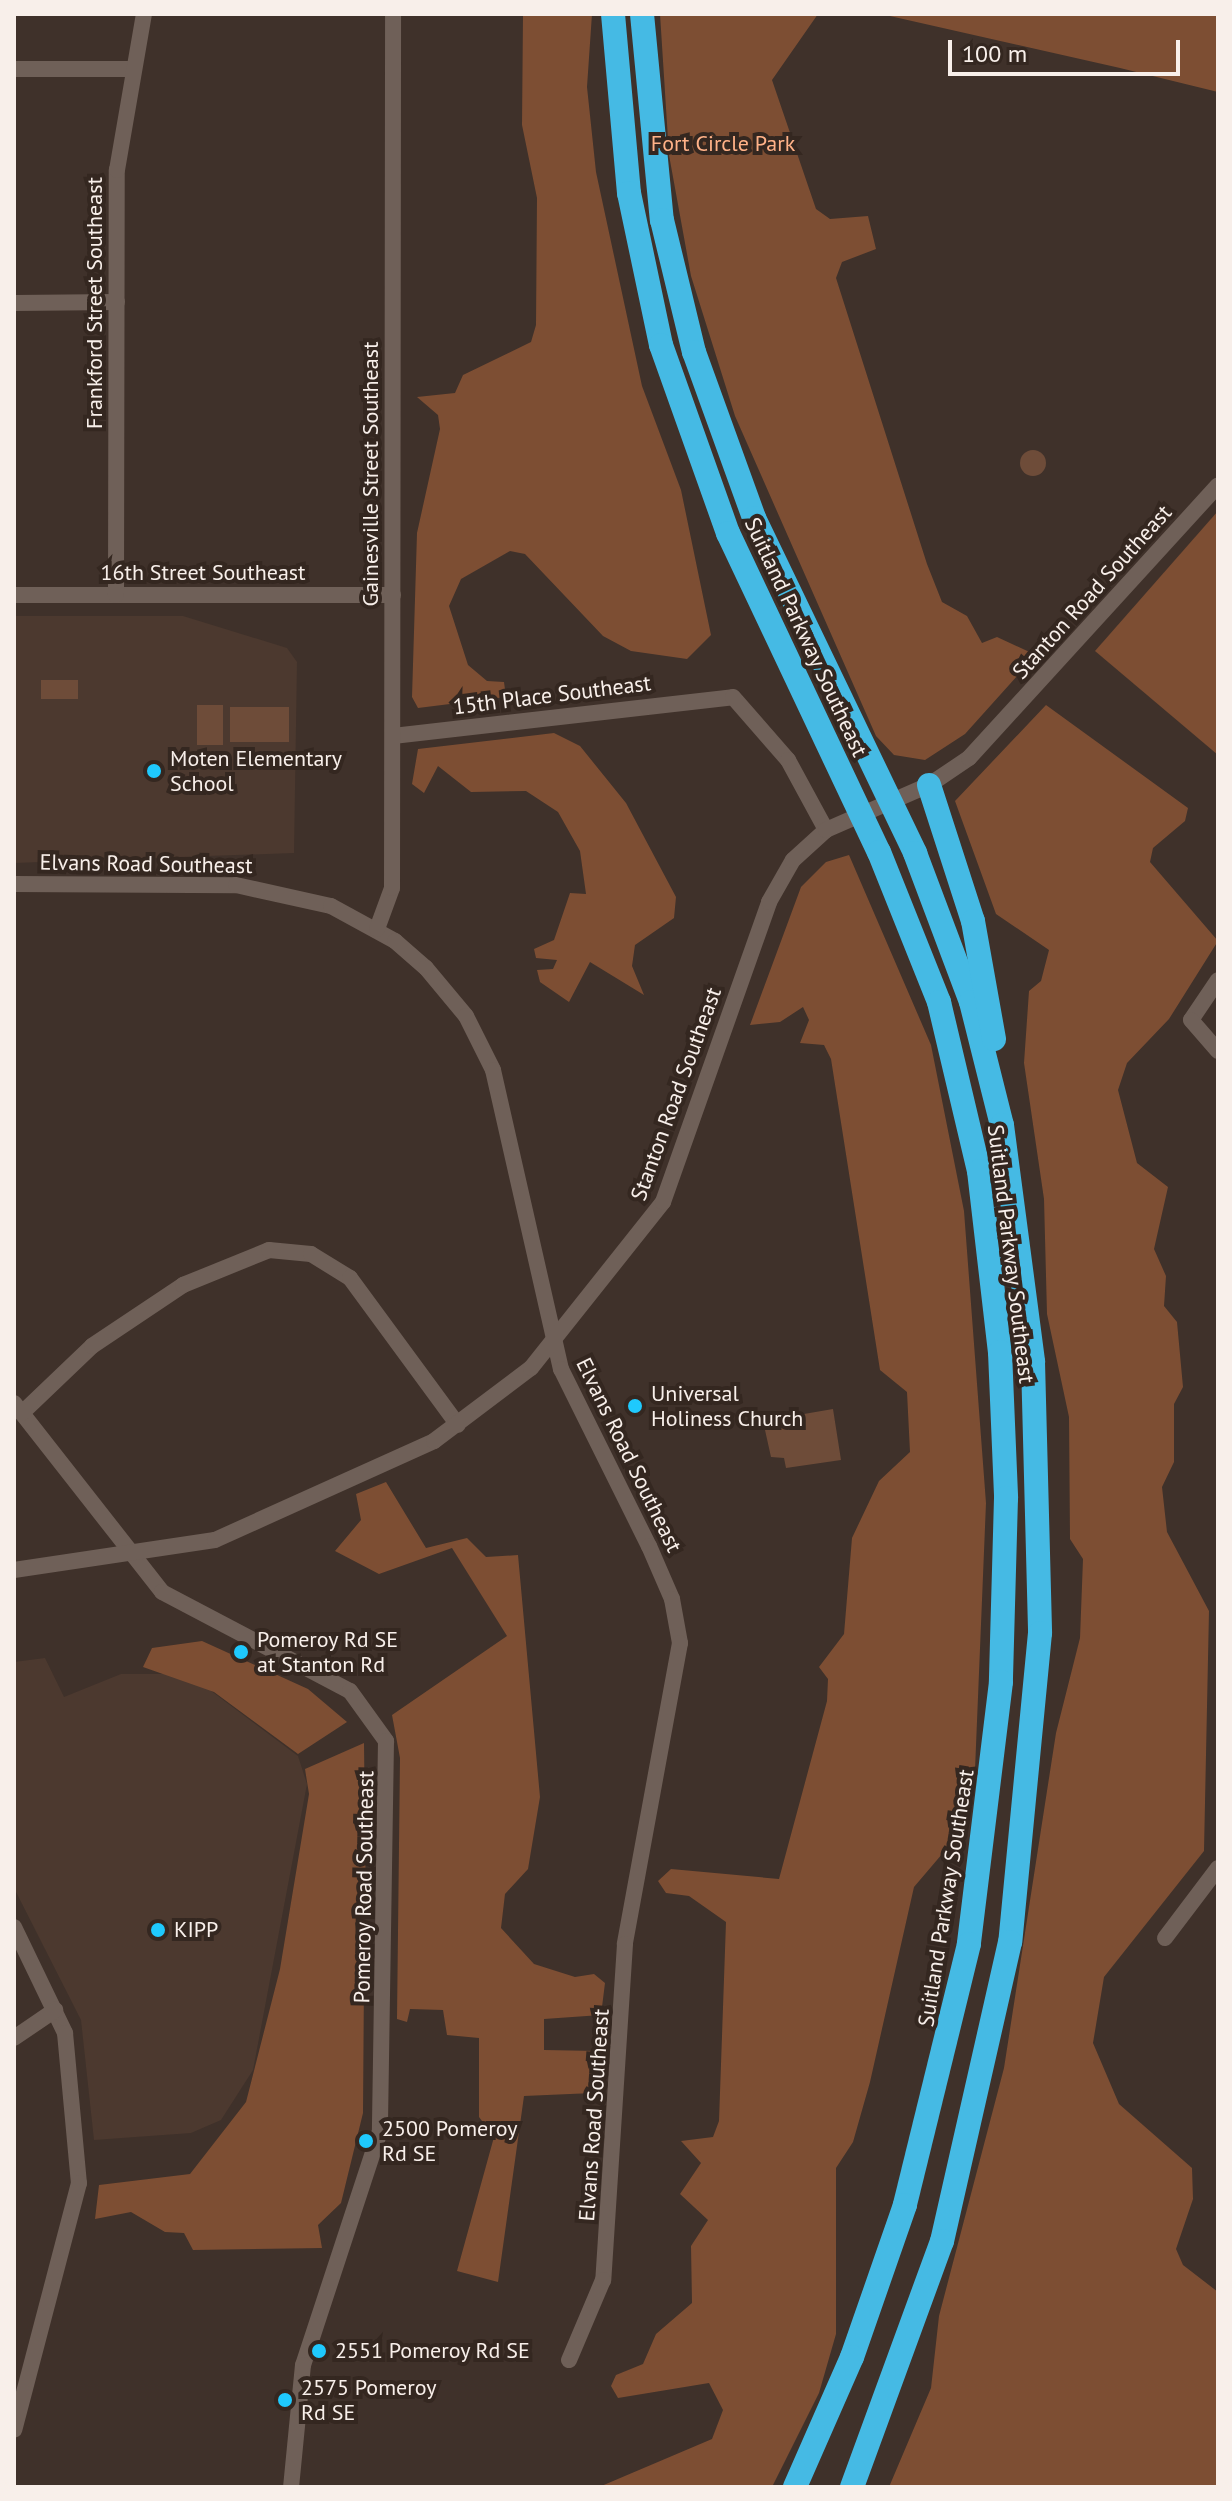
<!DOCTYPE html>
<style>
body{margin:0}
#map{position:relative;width:1232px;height:2501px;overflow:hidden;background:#3f312a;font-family:"PT Sans",sans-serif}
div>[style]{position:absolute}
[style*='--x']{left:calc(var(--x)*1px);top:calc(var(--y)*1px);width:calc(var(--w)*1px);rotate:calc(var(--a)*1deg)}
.built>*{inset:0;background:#4c392f}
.green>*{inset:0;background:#6e4c39;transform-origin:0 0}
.round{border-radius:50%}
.forest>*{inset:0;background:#7d4e33}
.minor>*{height:16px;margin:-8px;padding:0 8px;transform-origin:8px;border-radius:8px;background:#6f6058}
.highway>*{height:24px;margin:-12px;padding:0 12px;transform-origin:12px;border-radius:12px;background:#45bae4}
.dots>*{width:22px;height:22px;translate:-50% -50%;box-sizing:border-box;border:4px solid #342720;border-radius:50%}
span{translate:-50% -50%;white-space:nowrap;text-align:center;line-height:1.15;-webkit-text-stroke:8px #342720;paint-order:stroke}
.park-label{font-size:22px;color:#ffb288}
.street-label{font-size:22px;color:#f8efea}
.poi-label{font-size:22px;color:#f8efea}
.left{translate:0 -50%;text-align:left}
.frame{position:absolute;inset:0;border:16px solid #f8efea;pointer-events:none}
.scale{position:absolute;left:948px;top:40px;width:232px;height:36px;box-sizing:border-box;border:4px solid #f8efea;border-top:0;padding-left:10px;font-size:24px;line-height:28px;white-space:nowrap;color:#f8efea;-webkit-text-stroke:6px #342720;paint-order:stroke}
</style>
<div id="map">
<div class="built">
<div style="clip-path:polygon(14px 616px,183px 616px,287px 648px,297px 662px,294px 853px,14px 863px)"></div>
<div style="clip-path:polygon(45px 1658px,64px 1697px,121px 1674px,176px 1674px,206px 1687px,298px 1756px,307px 1784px,253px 2070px,221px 2120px,191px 2133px,94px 2140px,81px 2020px,14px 1888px,14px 1662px)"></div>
</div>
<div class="green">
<div class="round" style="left:1020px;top:450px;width:26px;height:26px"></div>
<div style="left:41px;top:680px;width:37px;height:19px"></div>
<div style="left:197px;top:705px;width:26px;height:40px"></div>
<div style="left:230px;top:707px;width:59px;height:35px"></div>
<div style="clip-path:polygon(833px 1409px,841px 1460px,786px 1468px,784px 1458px,771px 1457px,763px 1421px)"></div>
</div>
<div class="forest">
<div style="clip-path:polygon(523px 14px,592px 14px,587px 87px,596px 172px,642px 386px,681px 490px,711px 635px,687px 659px,631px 651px,603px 636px,525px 554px,510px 551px,461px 579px,449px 606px,468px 665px,487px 681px,504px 682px,506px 697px,418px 708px,412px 697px,417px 533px,440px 429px,438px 415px,417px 397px,455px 393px,463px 375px,531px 342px,536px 325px,537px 198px,522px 125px)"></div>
<div style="clip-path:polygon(660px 14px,818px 14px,772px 80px,816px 209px,830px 219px,868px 216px,876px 249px,842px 262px,836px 278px,927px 564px,942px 602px,967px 616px,982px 643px,997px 637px,1036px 655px,965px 734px,925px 760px,894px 755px,876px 736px,735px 416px,691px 276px,669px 155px)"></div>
<div style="clip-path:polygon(881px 14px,1218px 14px,1218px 92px,1120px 68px)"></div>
<div style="clip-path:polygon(1218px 511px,1218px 755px,1095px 651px)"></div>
<div style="clip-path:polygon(1046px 705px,1188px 808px,1185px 821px,1153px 848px,1150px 862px,1218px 941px,1169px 1019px,1127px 1063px,1118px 1090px,1137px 1163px,1168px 1187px,1154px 1249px,1166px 1276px,1164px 1306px,1177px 1322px,1183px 1387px,1174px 1404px,1174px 1462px,1162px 1487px,1167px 1532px,1209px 1611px,1204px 1851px,1104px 1977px,1093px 2043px,1119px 2104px,1192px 2168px,1193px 2199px,1176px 2249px,1183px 2265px,1218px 2292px,1218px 2487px,889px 2487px,931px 2388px,939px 2316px,1004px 2068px,1056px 1733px,1080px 1638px,1083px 1559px,1070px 1539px,1069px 1417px,1047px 1314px,1044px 1199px,1024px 1063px,1029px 991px,1041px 981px,1049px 950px,996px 914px,955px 801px)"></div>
<div style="clip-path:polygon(554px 733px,580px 746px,626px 803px,676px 897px,674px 918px,635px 945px,632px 966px,644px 995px,590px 962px,569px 1002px,540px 982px,537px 970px,553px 969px,557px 960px,536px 958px,534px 949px,554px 940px,570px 893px,586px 894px,580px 851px,558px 812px,526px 791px,471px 792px,438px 766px,424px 793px,412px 784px,418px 749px)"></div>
<div style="clip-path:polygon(849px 855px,931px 1045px,964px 1211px,986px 1503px,975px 1770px,954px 1840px,914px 1887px,870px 2082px,853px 2142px,836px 2168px,836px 2334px,819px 2393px,772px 2487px,599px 2487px,712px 2439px,723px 2410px,709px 2383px,618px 2398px,611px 2386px,616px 2375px,643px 2364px,656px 2334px,692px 2303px,691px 2246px,708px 2220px,680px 2194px,701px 2163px,681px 2141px,713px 2137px,719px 2121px,726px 1922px,689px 1896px,666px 1893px,658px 1881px,671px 1869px,779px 1879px,827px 1701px,828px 1679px,819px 1667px,844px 1634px,852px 1538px,879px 1481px,910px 1452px,907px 1392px,880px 1370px,831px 1059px,824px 1045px,800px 1043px,809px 1020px,803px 1007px,780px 1022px,750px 1025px,801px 887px,826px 862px)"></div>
<div style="clip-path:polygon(386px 1482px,426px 1548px,467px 1538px,486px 1557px,518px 1555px,540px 1797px,528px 1869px,505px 1894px,501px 1928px,534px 1964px,575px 1977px,594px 1974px,605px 1983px,601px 2015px,544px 2019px,544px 2050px,598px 2051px,593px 2093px,524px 2096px,498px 2282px,457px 2271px,494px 2137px,479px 2117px,479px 2038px,447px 2035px,443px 2010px,410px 2009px,407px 2022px,397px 2019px,400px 1758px,392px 1715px,507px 1636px,452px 1548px,379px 1574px,335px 1551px,361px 1520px,356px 1494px)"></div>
<div style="clip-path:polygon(202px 1641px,308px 1689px,347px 1722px,298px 1754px,214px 1692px,143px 1667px,152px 1648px)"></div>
<div style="clip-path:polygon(364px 1743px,366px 1911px,355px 1923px,364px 1979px,363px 2113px,341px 2203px,318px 2225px,322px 2248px,193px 2250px,184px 2233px,165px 2232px,131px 2212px,95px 2219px,99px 2185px,190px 2174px,246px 2102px,280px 1969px,309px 1794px,305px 1769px)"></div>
</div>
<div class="minor">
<div style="--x:14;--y:69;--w:119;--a:0"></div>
<div style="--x:14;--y:303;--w:103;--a:-0.6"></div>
<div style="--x:14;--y:595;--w:379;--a:0"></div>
<div style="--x:116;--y:595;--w:425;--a:-89.9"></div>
<div style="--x:117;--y:170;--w:158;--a:-80.2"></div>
<div style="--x:393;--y:736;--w:342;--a:-6.5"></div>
<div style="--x:733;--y:697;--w:84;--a:48.9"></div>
<div style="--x:788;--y:760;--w:80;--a:61.5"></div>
<div style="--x:14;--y:884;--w:222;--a:0.3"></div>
<div style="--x:236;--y:885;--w:97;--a:12.5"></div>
<div style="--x:331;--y:906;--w:73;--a:28.7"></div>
<div style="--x:395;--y:941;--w:41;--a:41.1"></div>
<div style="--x:426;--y:968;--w:62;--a:50.2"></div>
<div style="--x:466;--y:1016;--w:60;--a:63.4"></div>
<div style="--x:493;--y:1070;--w:307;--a:77.2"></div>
<div style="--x:561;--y:1369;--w:198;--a:63.6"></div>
<div style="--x:649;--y:1546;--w:58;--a:66.5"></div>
<div style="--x:672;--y:1599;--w:45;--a:79.7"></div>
<div style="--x:680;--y:1643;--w:306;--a:100.4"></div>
<div style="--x:625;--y:1944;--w:337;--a:93.7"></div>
<div style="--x:603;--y:2280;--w:87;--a:113"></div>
<div style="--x:377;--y:929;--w:44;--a:-69.9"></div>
<div style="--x:392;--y:888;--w:874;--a:-89.93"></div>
<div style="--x:1218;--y:980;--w:48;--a:124"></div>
<div style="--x:1191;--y:1020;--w:41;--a:48.9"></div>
<div style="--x:14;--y:1403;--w:240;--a:51.9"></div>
<div style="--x:162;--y:1592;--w:212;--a:27.8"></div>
<div style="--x:350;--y:1691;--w:62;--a:54.2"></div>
<div style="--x:386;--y:1741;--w:390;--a:90.9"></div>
<div style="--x:380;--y:2131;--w:246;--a:108.2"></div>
<div style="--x:303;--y:2365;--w:123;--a:95.6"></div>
<div style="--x:22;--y:1413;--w:97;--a:-43.7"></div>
<div style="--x:92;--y:1346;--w:110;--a:-33.8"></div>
<div style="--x:183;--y:1285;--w:93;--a:-22.1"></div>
<div style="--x:269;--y:1250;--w:42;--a:5.4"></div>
<div style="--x:311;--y:1254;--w:46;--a:31.6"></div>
<div style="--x:350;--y:1278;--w:182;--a:53.7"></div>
<div style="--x:14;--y:1570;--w:203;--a:-8.5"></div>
<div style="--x:215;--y:1540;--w:240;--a:-24.3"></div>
<div style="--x:434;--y:1441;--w:121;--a:-37"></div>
<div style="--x:531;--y:1368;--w:212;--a:-51.5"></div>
<div style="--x:663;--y:1202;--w:318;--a:-70.5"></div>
<div style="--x:769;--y:902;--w:48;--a:-60.3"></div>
<div style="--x:793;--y:860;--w:45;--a:-42.3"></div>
<div style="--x:826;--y:830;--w:112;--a:-23.6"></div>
<div style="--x:929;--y:785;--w:48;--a:-34"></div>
<div style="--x:969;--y:758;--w:369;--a:-47.6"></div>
<div style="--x:14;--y:1927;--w:118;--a:64.3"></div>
<div style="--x:65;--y:2033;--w:151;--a:84.7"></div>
<div style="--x:79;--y:2183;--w:255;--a:104.7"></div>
<div style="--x:1165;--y:1938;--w:88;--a:-52.9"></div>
<div style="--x:14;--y:2038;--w:50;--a:-34.3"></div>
</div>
<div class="highway">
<div style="--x:613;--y:14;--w:180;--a:84.9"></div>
<div style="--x:629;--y:193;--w:155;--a:78.1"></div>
<div style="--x:661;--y:345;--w:200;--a:70.4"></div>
<div style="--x:728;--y:533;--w:353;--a:64.7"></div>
<div style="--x:879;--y:852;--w:162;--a:68.2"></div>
<div style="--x:939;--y:1002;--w:174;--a:76.7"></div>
<div style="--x:979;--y:1171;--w:182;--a:83.4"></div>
<div style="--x:1000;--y:1352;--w:146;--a:87.6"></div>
<div style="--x:1006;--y:1498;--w:184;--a:91.6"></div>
<div style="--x:1001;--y:1682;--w:264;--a:97"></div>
<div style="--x:969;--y:1944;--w:269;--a:103.8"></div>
<div style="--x:905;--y:2205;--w:161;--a:109.2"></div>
<div style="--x:852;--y:2357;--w:142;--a:113.7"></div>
<div style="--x:642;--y:14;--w:207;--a:84.5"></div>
<div style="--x:662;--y:220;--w:136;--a:76.4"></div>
<div style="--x:694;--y:352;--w:177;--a:70.1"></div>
<div style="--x:754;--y:518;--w:372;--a:64.3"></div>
<div style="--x:915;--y:853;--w:159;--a:69.4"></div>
<div style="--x:971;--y:1002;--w:127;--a:75.9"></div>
<div style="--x:1002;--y:1125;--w:239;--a:82.5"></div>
<div style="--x:1033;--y:1362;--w:271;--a:88.5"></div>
<div style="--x:1040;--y:1633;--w:310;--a:95.5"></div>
<div style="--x:1010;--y:1942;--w:307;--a:102.8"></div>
<div style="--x:942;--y:2241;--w:262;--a:110.1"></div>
<div style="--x:929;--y:785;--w:143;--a:72.1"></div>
<div style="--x:973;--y:921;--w:120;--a:79.9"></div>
</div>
<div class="dots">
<div style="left:154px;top:771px;background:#1fc9fd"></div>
<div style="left:635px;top:1406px;background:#1fc9fd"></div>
<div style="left:241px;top:1652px;background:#1fc9fd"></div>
<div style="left:158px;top:1930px;background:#1fc9fd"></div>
<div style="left:366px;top:2141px;background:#1fc9fd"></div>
<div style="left:319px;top:2351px;background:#1fc9fd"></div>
<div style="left:285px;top:2400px;background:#1fc9fd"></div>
</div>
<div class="park-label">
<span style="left:723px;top:144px">Fort Circle Park</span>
</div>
<div class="street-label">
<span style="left:95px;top:303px;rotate:-90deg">Frankford Street Southeast</span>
<span style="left:371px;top:474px;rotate:-90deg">Gainesville Street Southeast</span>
<span style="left:203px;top:573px">16th Street Southeast</span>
<span style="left:1092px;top:592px;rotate:-48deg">Stanton Road Southeast</span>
<span style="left:806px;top:637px;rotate:65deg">Suitland Parkway Southeast</span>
<span style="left:552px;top:695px;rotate:-7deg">15th Place Southeast</span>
<span style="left:146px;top:864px;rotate:1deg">Elvans Road Southeast</span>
<span style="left:676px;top:1094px;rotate:-70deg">Stanton Road Southeast</span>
<span style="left:1011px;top:1254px;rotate:83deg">Suitland Parkway Southeast</span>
<span style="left:629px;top:1455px;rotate:64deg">Elvans Road Southeast</span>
<span style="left:364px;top:1887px;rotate:-89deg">Pomeroy Road Southeast</span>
<span style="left:946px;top:1898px;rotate:-81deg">Suitland Parkway Southeast</span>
<span style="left:594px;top:2115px;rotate:-86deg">Elvans Road Southeast</span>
</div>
<div class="poi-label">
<span class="left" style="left:170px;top:771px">Moten Elementary<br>School</span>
<span class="left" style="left:651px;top:1406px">Universal<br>Holiness Church</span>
<span class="left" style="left:257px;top:1652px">Pomeroy Rd SE<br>at Stanton Rd</span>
<span class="left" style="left:174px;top:1930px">KIPP</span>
<span class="left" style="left:382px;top:2141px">2500 Pomeroy<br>Rd SE</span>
<span class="left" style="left:335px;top:2351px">2551 Pomeroy Rd SE</span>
<span class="left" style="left:301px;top:2400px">2575 Pomeroy<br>Rd SE</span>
</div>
<div class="frame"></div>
<div class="scale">100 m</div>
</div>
